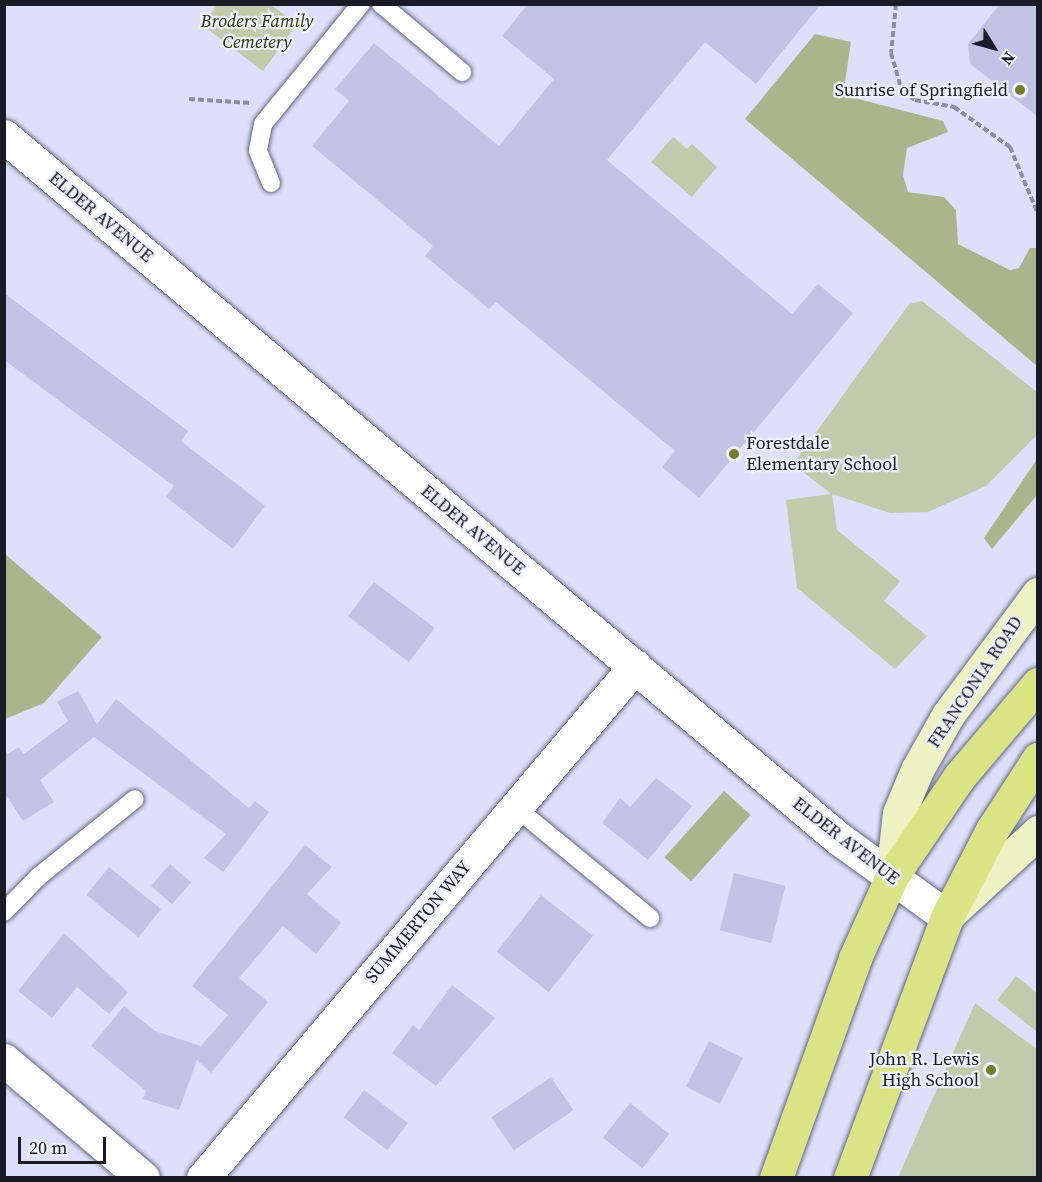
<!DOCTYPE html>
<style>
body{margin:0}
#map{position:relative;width:1042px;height:1182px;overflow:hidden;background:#dee0fb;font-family:"Source Serif 4",serif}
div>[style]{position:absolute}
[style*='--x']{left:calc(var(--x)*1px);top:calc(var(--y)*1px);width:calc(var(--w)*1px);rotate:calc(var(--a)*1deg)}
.green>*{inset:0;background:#c3caab}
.forest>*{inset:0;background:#acb48c;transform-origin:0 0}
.building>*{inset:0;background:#c0c3e4;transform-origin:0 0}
.path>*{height:4px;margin-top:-2px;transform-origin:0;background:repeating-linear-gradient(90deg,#8c8da2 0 6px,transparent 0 9px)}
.roads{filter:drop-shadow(0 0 2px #626481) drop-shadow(0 0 2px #626481)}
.service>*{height:18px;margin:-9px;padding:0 9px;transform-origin:9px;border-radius:9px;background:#fff}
.minor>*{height:33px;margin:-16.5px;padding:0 16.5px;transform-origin:16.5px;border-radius:16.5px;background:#fff}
.secondary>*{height:33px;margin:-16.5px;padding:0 16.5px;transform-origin:16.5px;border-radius:16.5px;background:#ecf2c2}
.primary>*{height:33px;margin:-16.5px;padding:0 16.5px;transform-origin:16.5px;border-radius:16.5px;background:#d9e585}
.dots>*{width:16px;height:16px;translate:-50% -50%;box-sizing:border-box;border:3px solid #edeffc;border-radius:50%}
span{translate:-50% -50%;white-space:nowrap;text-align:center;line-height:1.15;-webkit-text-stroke:4.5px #edeffc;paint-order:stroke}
.park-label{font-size:18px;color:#2c3201;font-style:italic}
.poi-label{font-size:18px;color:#1b1b27}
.right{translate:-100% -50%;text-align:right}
.left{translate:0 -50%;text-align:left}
.street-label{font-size:18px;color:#1b1b27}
.frame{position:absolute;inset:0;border:6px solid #1b1b27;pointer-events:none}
.north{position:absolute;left:964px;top:18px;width:60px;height:60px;-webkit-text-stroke:4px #edeffc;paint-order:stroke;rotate:127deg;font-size:16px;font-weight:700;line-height:24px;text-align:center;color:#1b1b27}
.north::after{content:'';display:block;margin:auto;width:21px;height:27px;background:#1b1b27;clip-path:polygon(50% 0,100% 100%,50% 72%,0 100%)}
.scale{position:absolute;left:18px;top:1137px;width:88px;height:27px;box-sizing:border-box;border:3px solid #1b1b27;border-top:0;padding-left:8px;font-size:18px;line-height:21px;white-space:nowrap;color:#1b1b27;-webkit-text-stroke:4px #edeffc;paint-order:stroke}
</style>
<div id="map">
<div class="green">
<div style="clip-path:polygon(217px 5px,271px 5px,297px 24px,263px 71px,202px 25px)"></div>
<div style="clip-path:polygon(673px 137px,687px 149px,692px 144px,717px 167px,692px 197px,651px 162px)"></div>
<div style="clip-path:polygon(922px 301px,1037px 392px,1037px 435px,986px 486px,928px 512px,890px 513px,832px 494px,837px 530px,900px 581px,884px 601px,927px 636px,895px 669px,797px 588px,786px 500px,831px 494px,793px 464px,909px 304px)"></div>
<div style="clip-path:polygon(1016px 976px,1037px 993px,1037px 1032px,997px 1000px)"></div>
<div style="clip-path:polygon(975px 1003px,1037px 1049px,1037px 1177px,898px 1177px)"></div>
</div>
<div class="forest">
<div style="clip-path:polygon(815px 34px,851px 42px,843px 95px,943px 121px,948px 132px,907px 148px,903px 175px,908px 192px,944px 197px,956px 210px,958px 244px,1010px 270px,1019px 268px,1030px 248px,1037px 248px,1037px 366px,745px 119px)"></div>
<div style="clip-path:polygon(1037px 459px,1037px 495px,992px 549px,984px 538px)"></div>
<div style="clip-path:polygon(5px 554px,102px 637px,44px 703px,5px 719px)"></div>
<div style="left:724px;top:791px;width:36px;height:89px;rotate:42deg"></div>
</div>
<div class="building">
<div style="clip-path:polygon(528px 4px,821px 4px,756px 84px,705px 42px,607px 160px,792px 314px,818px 284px,853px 313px,699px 498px,662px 467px,675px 451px,496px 302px,489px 309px,425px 256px,433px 246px,312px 146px,349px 101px,335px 89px,374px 43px,499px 146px,554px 79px,502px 36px)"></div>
<div style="clip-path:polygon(1000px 4px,1038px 4px,1038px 117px,970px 64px,968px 44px)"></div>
<div style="clip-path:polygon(4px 293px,188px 431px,181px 441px,265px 506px,233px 549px,166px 497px,174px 486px,4px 360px)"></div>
<div style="left:374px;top:582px;width:76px;height:43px;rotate:37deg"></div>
<div style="clip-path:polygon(78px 691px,97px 724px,116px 699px,249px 808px,255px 801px,269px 812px,223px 872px,204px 858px,226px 834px,94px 737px,40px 780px,54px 802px,23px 821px,4px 792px,4px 756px,19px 747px,24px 754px,68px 721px,57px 702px)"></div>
<div style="clip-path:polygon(656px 778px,692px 806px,648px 860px,602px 823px,620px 798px,630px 807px)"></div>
<div style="clip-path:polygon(305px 845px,332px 867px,307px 894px,341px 923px,316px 954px,283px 926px,239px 978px,268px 1002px,211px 1073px,197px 1060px,179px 1110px,143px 1099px,146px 1091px,91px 1046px,124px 1006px,155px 1031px,201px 1046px,228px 1015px,192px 986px)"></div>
<div style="left:170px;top:864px;width:28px;height:29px;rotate:41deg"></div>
<div style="left:109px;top:867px;width:67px;height:36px;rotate:39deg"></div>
<div style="left:734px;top:873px;width:53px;height:59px;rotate:14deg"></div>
<div style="left:541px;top:895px;width:66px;height:72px;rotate:38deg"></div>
<div style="clip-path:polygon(64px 933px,128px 992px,109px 1014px,77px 987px,52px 1018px,18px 991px)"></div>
<div style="clip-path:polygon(452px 985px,495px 1018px,436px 1086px,392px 1053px,413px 1025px,419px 1030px)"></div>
<div style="left:709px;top:1041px;width:38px;height:51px;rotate:27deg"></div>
<div style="left:551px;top:1077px;width:40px;height:72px;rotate:56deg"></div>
<div style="left:364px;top:1090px;width:55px;height:34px;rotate:37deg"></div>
<div style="left:630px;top:1103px;width:50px;height:44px;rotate:38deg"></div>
</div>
<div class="path">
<div style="--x:896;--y:4;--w:49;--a:95.8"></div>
<div style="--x:891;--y:53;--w:40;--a:74"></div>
<div style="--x:902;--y:91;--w:16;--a:35"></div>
<div style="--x:915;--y:100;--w:40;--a:10"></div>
<div style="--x:954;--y:107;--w:69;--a:35.5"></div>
<div style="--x:1010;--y:147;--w:73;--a:67.3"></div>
<div style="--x:189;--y:99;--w:62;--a:3.7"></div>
</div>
<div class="roads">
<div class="service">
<div style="--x:381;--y:4;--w:106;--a:40"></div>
<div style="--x:271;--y:183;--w:35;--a:-112"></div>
<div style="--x:258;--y:150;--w:26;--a:-79"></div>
<div style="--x:263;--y:124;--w:155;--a:-50.8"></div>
<div style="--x:515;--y:807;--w:175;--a:39.4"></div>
<div style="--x:4;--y:912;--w:49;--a:-45.8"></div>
<div style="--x:38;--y:877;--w:124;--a:-38.8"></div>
</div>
<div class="minor">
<div style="--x:4;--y:136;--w:1090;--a:40.09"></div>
<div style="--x:838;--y:838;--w:135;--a:35.9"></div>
<div style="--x:4;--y:1060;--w:182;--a:40.3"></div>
<div style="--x:203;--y:1178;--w:670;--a:-49.84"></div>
</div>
<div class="secondary">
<div style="--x:892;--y:876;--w:63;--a:-83.7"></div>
<div style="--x:899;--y:813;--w:47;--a:-67.3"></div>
<div style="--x:917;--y:770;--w:63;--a:-60.6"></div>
<div style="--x:948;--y:715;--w:151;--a:-53.4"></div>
<div style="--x:950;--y:913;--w:120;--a:-42.6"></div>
</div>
<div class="primary">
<div style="--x:776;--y:1178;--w:234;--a:-70.2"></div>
<div style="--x:855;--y:958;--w:90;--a:-65.7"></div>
<div style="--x:892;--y:876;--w:120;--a:-55.9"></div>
<div style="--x:959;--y:777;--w:122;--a:-49.7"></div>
<div style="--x:850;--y:1178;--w:278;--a:-69.6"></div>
<div style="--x:947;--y:917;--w:98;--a:-62.7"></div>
<div style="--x:992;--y:830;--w:85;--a:-57.1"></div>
</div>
</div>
<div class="dots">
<div style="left:1020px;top:90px;background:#737e2b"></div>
<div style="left:734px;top:454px;background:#737e2b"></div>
<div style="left:991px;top:1070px;background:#737e2b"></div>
</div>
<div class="park-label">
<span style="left:257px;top:32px">Broders Family<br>Cemetery</span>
</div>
<div class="poi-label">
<span class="right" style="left:1008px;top:90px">Sunrise of Springfield</span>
<span class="left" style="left:746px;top:454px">Forestdale<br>Elementary School</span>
<span class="right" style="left:979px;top:1070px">John R. Lewis<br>High School</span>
</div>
<div class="street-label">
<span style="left:101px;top:217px;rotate:40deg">ELDER AVENUE</span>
<span style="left:473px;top:530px;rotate:40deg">ELDER AVENUE</span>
<span style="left:975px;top:682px;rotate:-56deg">FRANCONIA ROAD</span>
<span style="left:846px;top:841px;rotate:38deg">ELDER AVENUE</span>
<span style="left:418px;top:922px;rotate:-50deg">SUMMERTON WAY</span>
</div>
<div class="frame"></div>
<div class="north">N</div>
<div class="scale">20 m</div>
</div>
